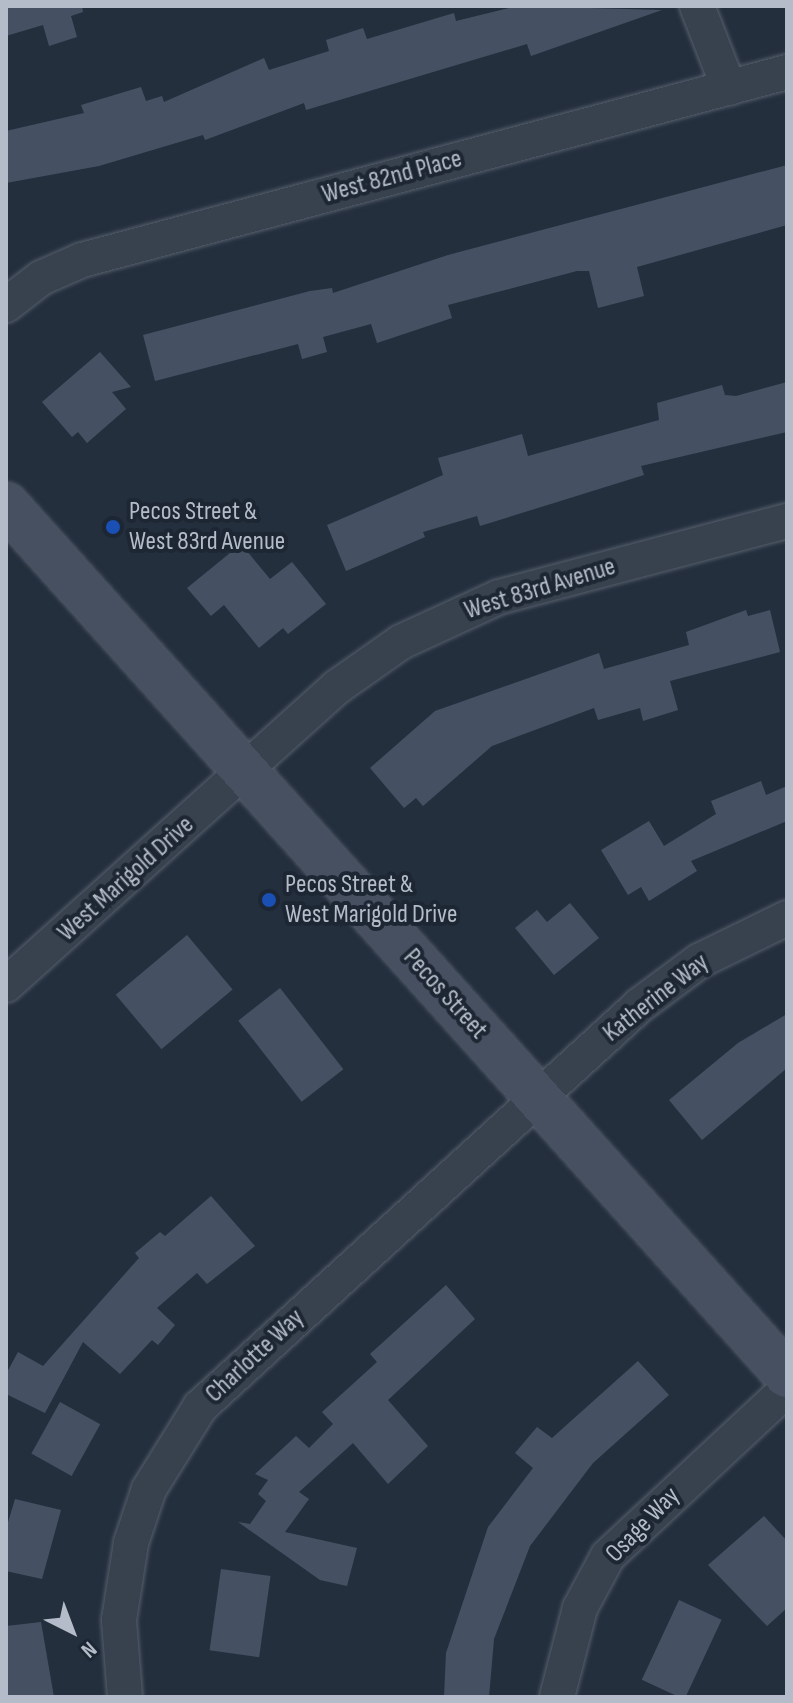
<!DOCTYPE html>
<style>
body{margin:0}
#map{position:relative;width:793px;height:1703px;overflow:hidden;background:#242f3e;font-family:"Sofia Sans Condensed",sans-serif}
div>[style]{position:absolute}
[style*='--x']{left:calc(var(--x)*1px);top:calc(var(--y)*1px);width:calc(var(--w)*1px);rotate:calc(var(--a)*1deg)}
.building>*{inset:0;background:#455162;transform-origin:0 0}
.roads{filter:drop-shadow(0 0 2px #565f6c) drop-shadow(0 0 2px #565f6c)}
.street>*{height:34px;margin:-17px;padding:0 17px;transform-origin:17px;border-radius:17px;background:#38414e}
.secondary>*{height:44px;margin:-22px;padding:0 22px;transform-origin:22px;border-radius:22px;background:#465061}
.dots>*{width:22px;height:22px;translate:-50% -50%;box-sizing:border-box;border:4px solid #1d2633;border-radius:50%}
span{translate:-50% -50%;white-space:nowrap;text-align:center;line-height:1.15;-webkit-text-stroke:8px #1d2633;paint-order:stroke}
.street-label{font-size:26px;color:#b4bcc9}
.poi-label{font-size:26px;color:#b4bcc9}
.left{translate:0 -50%;text-align:left}
.frame{position:absolute;inset:0;border:8px solid #b4bcc9;pointer-events:none}
.north{position:absolute;left:32px;top:1591px;width:80px;height:80px;-webkit-text-stroke:6px #1d2633;paint-order:stroke;rotate:138deg;font-size:22px;font-weight:700;line-height:32px;text-align:center;color:#b4bcc9}
.north::after{content:'';display:block;margin:auto;width:28px;height:36px;background:#b4bcc9;clip-path:polygon(50% 0,100% 100%,50% 72%,0 100%)}
</style>
<div id="map">
<div class="building">
<div style="clip-path:polygon(6px 6px,82px 6px,83px 12px,71px 16px,77px 37px,49px 46px,43px 25px,6px 36px)"></div>
<div style="clip-path:polygon(517px 6px,662px 10px,531px 56px,527px 44px,306px 110px,304px 103px,205px 140px,203px 135px,99px 166px,6px 183px,6px 131px,84px 113px,81px 105px,141px 87px,146px 101px,162px 96px,164px 102px,264px 58px,269px 70px,329px 51px,326px 40px,363px 28px,367px 39px,454px 13px,456px 21px)"></div>
<div style="clip-path:polygon(787px 165px,787px 225px,637px 267px,644px 296px,598px 308px,589px 271px,577px 271px,448px 305px,452px 318px,377px 343px,371px 324px,323px 337px,327px 352px,302px 359px,298px 344px,155px 381px,143px 335px,310px 291px,332px 288px,333px 293px,448px 255px)"></div>
<div style="clip-path:polygon(100px 352px,131px 387px,112px 392px,126px 409px,87px 443px,78px 432px,72px 437px,42px 402px)"></div>
<div style="clip-path:polygon(787px 382px,787px 432px,641px 466px,644px 475px,480px 526px,477px 516px,423px 532px,425px 537px,346px 571px,327px 525px,443px 475px,438px 458px,522px 434px,528px 456px,659px 420px,657px 403px,722px 385px,725px 395px,736px 396px)"></div>
<div style="clip-path:polygon(241px 544px,270px 579px,292px 562px,326px 604px,288px 634px,283px 628px,259px 648px,224px 605px,211px 616px,187px 588px)"></div>
<div style="clip-path:polygon(746px 610px,748px 616px,770px 610px,780px 652px,670px 681px,678px 710px,643px 721px,640px 708px,598px 720px,594px 708px,492px 746px,423px 806px,416px 798px,404px 808px,370px 768px,435px 711px,599px 653px,604px 669px,689px 645px,686px 632px)"></div>
<div style="clip-path:polygon(761px 781px,766px 795px,787px 786px,787px 821px,691px 861px,697px 871px,649px 901px,641px 887px,628px 895px,601px 850px,649px 821px,664px 846px,716px 814px,711px 801px)"></div>
<div style="clip-path:polygon(570px 903px,599px 938px,554px 975px,515px 928px,537px 910px,547px 922px)"></div>
<div style="left:187px;top:935px;width:71px;height:93px;rotate:50deg"></div>
<div style="left:280px;top:988px;width:103px;height:53px;rotate:52deg"></div>
<div style="clip-path:polygon(787px 1014px,787px 1068px,702px 1140px,669px 1100px,738px 1043px)"></div>
<div style="clip-path:polygon(211px 1196px,255px 1246px,207px 1284px,197px 1273px,157px 1308px,175px 1325px,158px 1345px,152px 1340px,120px 1374px,83px 1342px,45px 1413px,6px 1394px,6px 1374px,18px 1352px,43px 1366px,139px 1258px,135px 1253px,160px 1232px,165px 1236px)"></div>
<div style="clip-path:polygon(446px 1285px,475px 1319px,388px 1400px,428px 1446px,388px 1484px,353px 1443px,299px 1492px,309px 1499px,285px 1532px,357px 1548px,347px 1586px,320px 1580px,238px 1522px,250px 1524px,266px 1501px,258px 1494px,268px 1480px,255px 1474px,296px 1436px,309px 1448px,333px 1424px,322px 1412px,377px 1362px,370px 1354px)"></div>
<div style="clip-path:polygon(638px 1361px,669px 1395px,593px 1463px,530px 1546px,494px 1639px,489px 1697px,444px 1697px,446px 1653px,488px 1527px,533px 1468px,515px 1453px,537px 1427px,552px 1438px)"></div>
<div style="left:60px;top:1402px;width:46px;height:59px;rotate:29deg"></div>
<div style="clip-path:polygon(15px 1499px,61px 1510px,42px 1579px,6px 1571px,6px 1529px)"></div>
<div style="clip-path:polygon(764px 1516px,787px 1541px,787px 1608px,767px 1626px,708px 1565px)"></div>
<div style="left:221px;top:1569px;width:50px;height:82px;rotate:8deg"></div>
<div style="left:679px;top:1600px;width:47px;height:88px;rotate:25deg"></div>
<div style="clip-path:polygon(41px 1622px,54px 1697px,7px 1697px,6px 1626px)"></div>
</div>
<div class="roads">
<div class="street">
<div style="--x:697;--y:6;--w:88;--a:68.7"></div>
<div style="--x:6;--y:305;--w:44;--a:-37.6"></div>
<div style="--x:41;--y:278;--w:45;--a:-23.7"></div>
<div style="--x:82;--y:260;--w:730;--a:-14.93"></div>
<div style="--x:6;--y:985;--w:445;--a:-42"></div>
<div style="--x:337;--y:687;--w:78;--a:-35.1"></div>
<div style="--x:401;--y:642;--w:108;--a:-24.7"></div>
<div style="--x:499;--y:597;--w:298;--a:-14.8"></div>
<div style="--x:125;--y:1697;--w:77;--a:-94.5"></div>
<div style="--x:119;--y:1620;--w:78;--a:-81.1"></div>
<div style="--x:131;--y:1543;--w:57;--a:-71.6"></div>
<div style="--x:149;--y:1489;--w:97;--a:-58.1"></div>
<div style="--x:200;--y:1407;--w:596;--a:-42.42"></div>
<div style="--x:640;--y:1005;--w:74;--a:-36.7"></div>
<div style="--x:699;--y:961;--w:98;--a:-26"></div>
<div style="--x:557;--y:1697;--w:92;--a:-75.5"></div>
<div style="--x:580;--y:1608;--w:59;--a:-61.7"></div>
<div style="--x:608;--y:1556;--w:245;--a:-43"></div>
</div>
<div class="secondary">
<div style="--x:6;--y:505;--w:1169;--a:48.09"></div>
</div>
</div>
<div class="dots">
<div style="left:113px;top:527px;background:#1a4fb4"></div>
<div style="left:269px;top:900px;background:#1a4fb4"></div>
</div>
<div class="street-label">
<span style="left:392px;top:177px;rotate:-15deg">West 82nd Place</span>
<span style="left:540px;top:589px;rotate:-17deg">West 83rd Avenue</span>
<span style="left:126px;top:879px;rotate:-42deg">West Marigold Drive</span>
<span style="left:445px;top:994px;rotate:48deg">Pecos Street</span>
<span style="left:656px;top:998px;rotate:-38deg">Katherine Way</span>
<span style="left:255px;top:1356px;rotate:-43deg">Charlotte Way</span>
<span style="left:643px;top:1525px;rotate:-46deg">Osage Way</span>
</div>
<div class="poi-label">
<span class="left" style="left:129px;top:527px">Pecos Street &amp;<br>West 83rd Avenue</span>
<span class="left" style="left:285px;top:900px">Pecos Street &amp;<br>West Marigold Drive</span>
</div>
<div class="frame"></div>
<div class="north">N</div>
</div>
